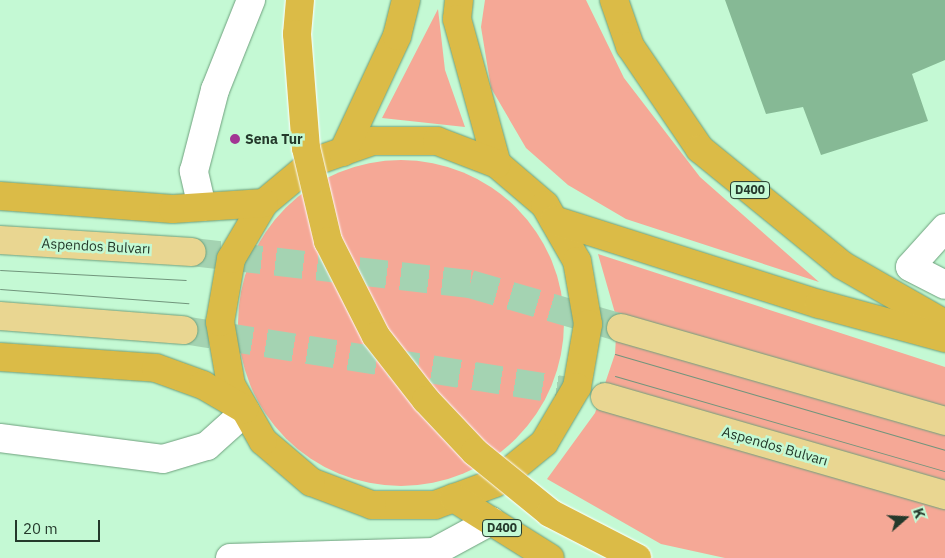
<!DOCTYPE html>
<meta charset="utf-8">
<style>
body{margin:0}
#map{position:relative;width:945px;height:558px;overflow:hidden;background:#c4f9d4;font-family:"IBM Plex Sans",sans-serif}
div>[style]{position:absolute}
[style*='--x']{left:calc(var(--x)*1px);top:calc(var(--y)*1px);width:calc(var(--w)*1px);rotate:calc(var(--a)*1deg)}
.green>*{inset:0;background:#f5a896}
.round{border-radius:50%}
.building>*{inset:0;background:#86b995}
.major-tunnel>*{height:28px;margin-top:-14px;transform-origin:0;background:repeating-linear-gradient(90deg,#a4d3b2 0 28px,transparent 0 42px)}
.roads{filter:drop-shadow(0 0 1px #6ea07d) drop-shadow(0 0 1px #6ea07d)}
.minor>*{height:28px;margin:-14px;padding:0 14px;transform-origin:14px;border-radius:14px;background:#fff}
.major>*{height:28px;margin:-14px;padding:0 14px;transform-origin:14px;border-radius:14px;background:#e9d691}
.highway>*{height:28px;margin:-14px;padding:0 14px;transform-origin:14px;border-radius:14px;background:#dbbb47}
.tram>*{height:1px;margin:-0.5px;padding:0 0.5px;transform-origin:0.5px;border-radius:0.5px;background:#71957c}
.bridges{filter:drop-shadow(0 0 1px #fff) drop-shadow(0 0 1px #fff)}
.highway-bridge>*{height:28px;margin:-14px;padding:0 14px;transform-origin:14px;border-radius:14px;background:#dbbb47}
.dots>*{width:14px;height:14px;translate:-50% -50%;box-sizing:border-box;border:2px solid #c4f9d4;border-radius:50%}
span{translate:-50% -50%;white-space:nowrap;text-align:center;line-height:1.15;-webkit-text-stroke:5px #c4f9d4;paint-order:stroke}
.shield-label span{padding:1px 4px;background:#c4f9d4;border:1px solid;border-radius:4px;-webkit-text-stroke-width:0}
.shield-label{font-size:12px;color:#24392b;font-weight:700}
.poi-label{font-size:14px;color:#24392b;font-weight:700}
.left{translate:0 -50%;text-align:left}
.street-label{font-size:14px;color:#24392b}
.north{position:absolute;left:880px;top:493px;width:50px;height:50px;-webkit-text-stroke:4px #c4f9d4;paint-order:stroke;rotate:71deg;font-size:14px;font-weight:700;line-height:20px;text-align:center;color:#24392b}
.north::after{content:'';display:block;margin:auto;width:18px;height:22px;background:#24392b;clip-path:polygon(50% 0,100% 100%,50% 72%,0 100%)}
.scale{position:absolute;left:15px;top:520px;width:85px;height:22px;box-sizing:border-box;border:2px solid #24392b;border-top:0;padding-left:6px;font-size:15px;line-height:18px;white-space:nowrap;color:#24392b;-webkit-text-stroke:4px #c4f9d4;paint-order:stroke}
</style>
<div id="map">
<div class="green">
<div style="clip-path:polygon(485px 0,586px 0,624px 78px,700px 177px,819px 282px,626px 219px,568px 185px,526px 148px,491px 88px,481px 27px)"></div>
<div style="clip-path:polygon(438px 9px,445px 70px,465px 127px,382px 118px)"></div>
<div class="round" style="left:238px;top:160px;width:326px;height:326px"></div>
<div style="clip-path:polygon(598px 254px,945px 367px,945px 558px,725px 558px,661px 544px,547px 479px,595px 413px,615px 354px,617px 320px)"></div>
</div>
<div class="building">
<div style="clip-path:polygon(725px 0,945px 0,945px 60px,912px 74px,928px 121px,821px 155px,803px 107px,766px 114px)"></div>
</div>
<div class="major-tunnel">
<div style="--x:192;--y:252;--w:280;--a:6.6"></div>
<div style="--x:470;--y:284;--w:157;--a:16.2"></div>
<div style="--x:183;--y:330;--w:427;--a:9"></div>
</div>
<div class="roads">
<div class="minor">
<div style="--x:202;--y:207;--w:37;--a:-103"></div>
<div style="--x:194;--y:171;--w:84;--a:-75.5"></div>
<div style="--x:215;--y:90;--w:97;--a:-68.2"></div>
<div style="--x:945;--y:228;--w:52;--a:131.9"></div>
<div style="--x:910;--y:267;--w:39;--a:27"></div>
<div style="--x:0;--y:438;--w:164;--a:7.3"></div>
<div style="--x:163;--y:459;--w:46;--a:-16.5"></div>
<div style="--x:207;--y:446;--w:52;--a:-41.9"></div>
<div style="--x:230;--y:558;--w:204;--a:-1.7"></div>
<div style="--x:434;--y:552;--w:65;--a:-28.5"></div>
</div>
<div class="major">
<div style="--x:0;--y:240;--w:192;--a:3.6"></div>
<div style="--x:0;--y:316;--w:184;--a:4.4"></div>
<div style="--x:621;--y:328;--w:337;--a:16"></div>
<div style="--x:605;--y:397;--w:354;--a:16.1"></div>
</div>
<div class="highway">
<div style="--x:459;--y:0;--w:19;--a:96"></div>
<div style="--x:457;--y:19;--w:150;--a:74.6"></div>
<div style="--x:497;--y:164;--w:63;--a:40.5"></div>
<div style="--x:545;--y:205;--w:64;--a:60.3"></div>
<div style="--x:577;--y:261;--w:64;--a:80.1"></div>
<div style="--x:588;--y:324;--w:64;--a:99.9"></div>
<div style="--x:577;--y:387;--w:65;--a:120.5"></div>
<div style="--x:544;--y:443;--w:63;--a:140.8"></div>
<div style="--x:495;--y:483;--w:44;--a:159.9"></div>
<div style="--x:454;--y:498;--w:20;--a:160"></div>
<div style="--x:435;--y:505;--w:63;--a:180"></div>
<div style="--x:372;--y:505;--w:65;--a:-159.3"></div>
<div style="--x:311;--y:482;--w:63;--a:-139.5"></div>
<div style="--x:263;--y:441;--w:64;--a:-119.7"></div>
<div style="--x:231;--y:385;--w:64;--a:-99.9"></div>
<div style="--x:220;--y:322;--w:64;--a:-80.1"></div>
<div style="--x:231;--y:259;--w:65;--a:-59.5"></div>
<div style="--x:264;--y:203;--w:64;--a:-39.9"></div>
<div style="--x:313;--y:162;--w:64;--a:-19.3"></div>
<div style="--x:373;--y:141;--w:64;--a:0"></div>
<div style="--x:437;--y:141;--w:64;--a:21"></div>
<div style="--x:614;--y:0;--w:49;--a:70.8"></div>
<div style="--x:630;--y:46;--w:125;--a:55.8"></div>
<div style="--x:700;--y:149;--w:183;--a:39.2"></div>
<div style="--x:842;--y:265;--w:119;--a:29.8"></div>
<div style="--x:343;--y:152;--w:128;--a:-65"></div>
<div style="--x:397;--y:36;--w:37;--a:-76"></div>
<div style="--x:0;--y:196;--w:173;--a:4.3"></div>
<div style="--x:173;--y:209;--w:91;--a:-3.8"></div>
<div style="--x:554;--y:220;--w:278;--a:17.6"></div>
<div style="--x:819;--y:304;--w:131;--a:15.1"></div>
<div style="--x:0;--y:357;--w:156;--a:4"></div>
<div style="--x:156;--y:368;--w:50;--a:19.9"></div>
<div style="--x:203;--y:385;--w:48;--a:30.3"></div>
<div style="--x:454;--y:498;--w:113;--a:32"></div>
</div>
</div>
<div class="tram">
<div style="--x:0;--y:270;--w:186;--a:3.1"></div>
<div style="--x:0;--y:289;--w:189;--a:4.3"></div>
<div style="--x:615;--y:354;--w:344;--a:16.2"></div>
<div style="--x:615;--y:376;--w:343;--a:16.1"></div>
</div>
<div class="bridges">
<div class="highway-bridge">
<div style="--x:300;--y:0;--w:34;--a:95"></div>
<div style="--x:297;--y:34;--w:114;--a:85.5"></div>
<div style="--x:306;--y:148;--w:96;--a:76.7"></div>
<div style="--x:328;--y:241;--w:106;--a:63.2"></div>
<div style="--x:376;--y:336;--w:81;--a:52"></div>
<div style="--x:426;--y:400;--w:71;--a:46.7"></div>
<div style="--x:475;--y:452;--w:97;--a:39.1"></div>
<div style="--x:550;--y:513;--w:98;--a:27.3"></div>
</div>
</div>
<div class="dots">
<div style="left:235px;top:139px;background:#a23593"></div>
</div>
<div class="shield-label">
<span style="left:750px;top:190px">D400</span>
<span style="left:502px;top:528px">D400</span>
</div>
<div class="poi-label">
<span class="left" style="left:245px;top:139px">Sena Tur</span>
</div>
<div class="street-label">
<span style="left:96px;top:246px;rotate:3deg">Aspendos Bulvarı</span>
<span style="left:775px;top:446px;rotate:16deg">Aspendos Bulvarı</span>
</div>
<div class="north">K</div>
<div class="scale">20 m</div>
</div>
